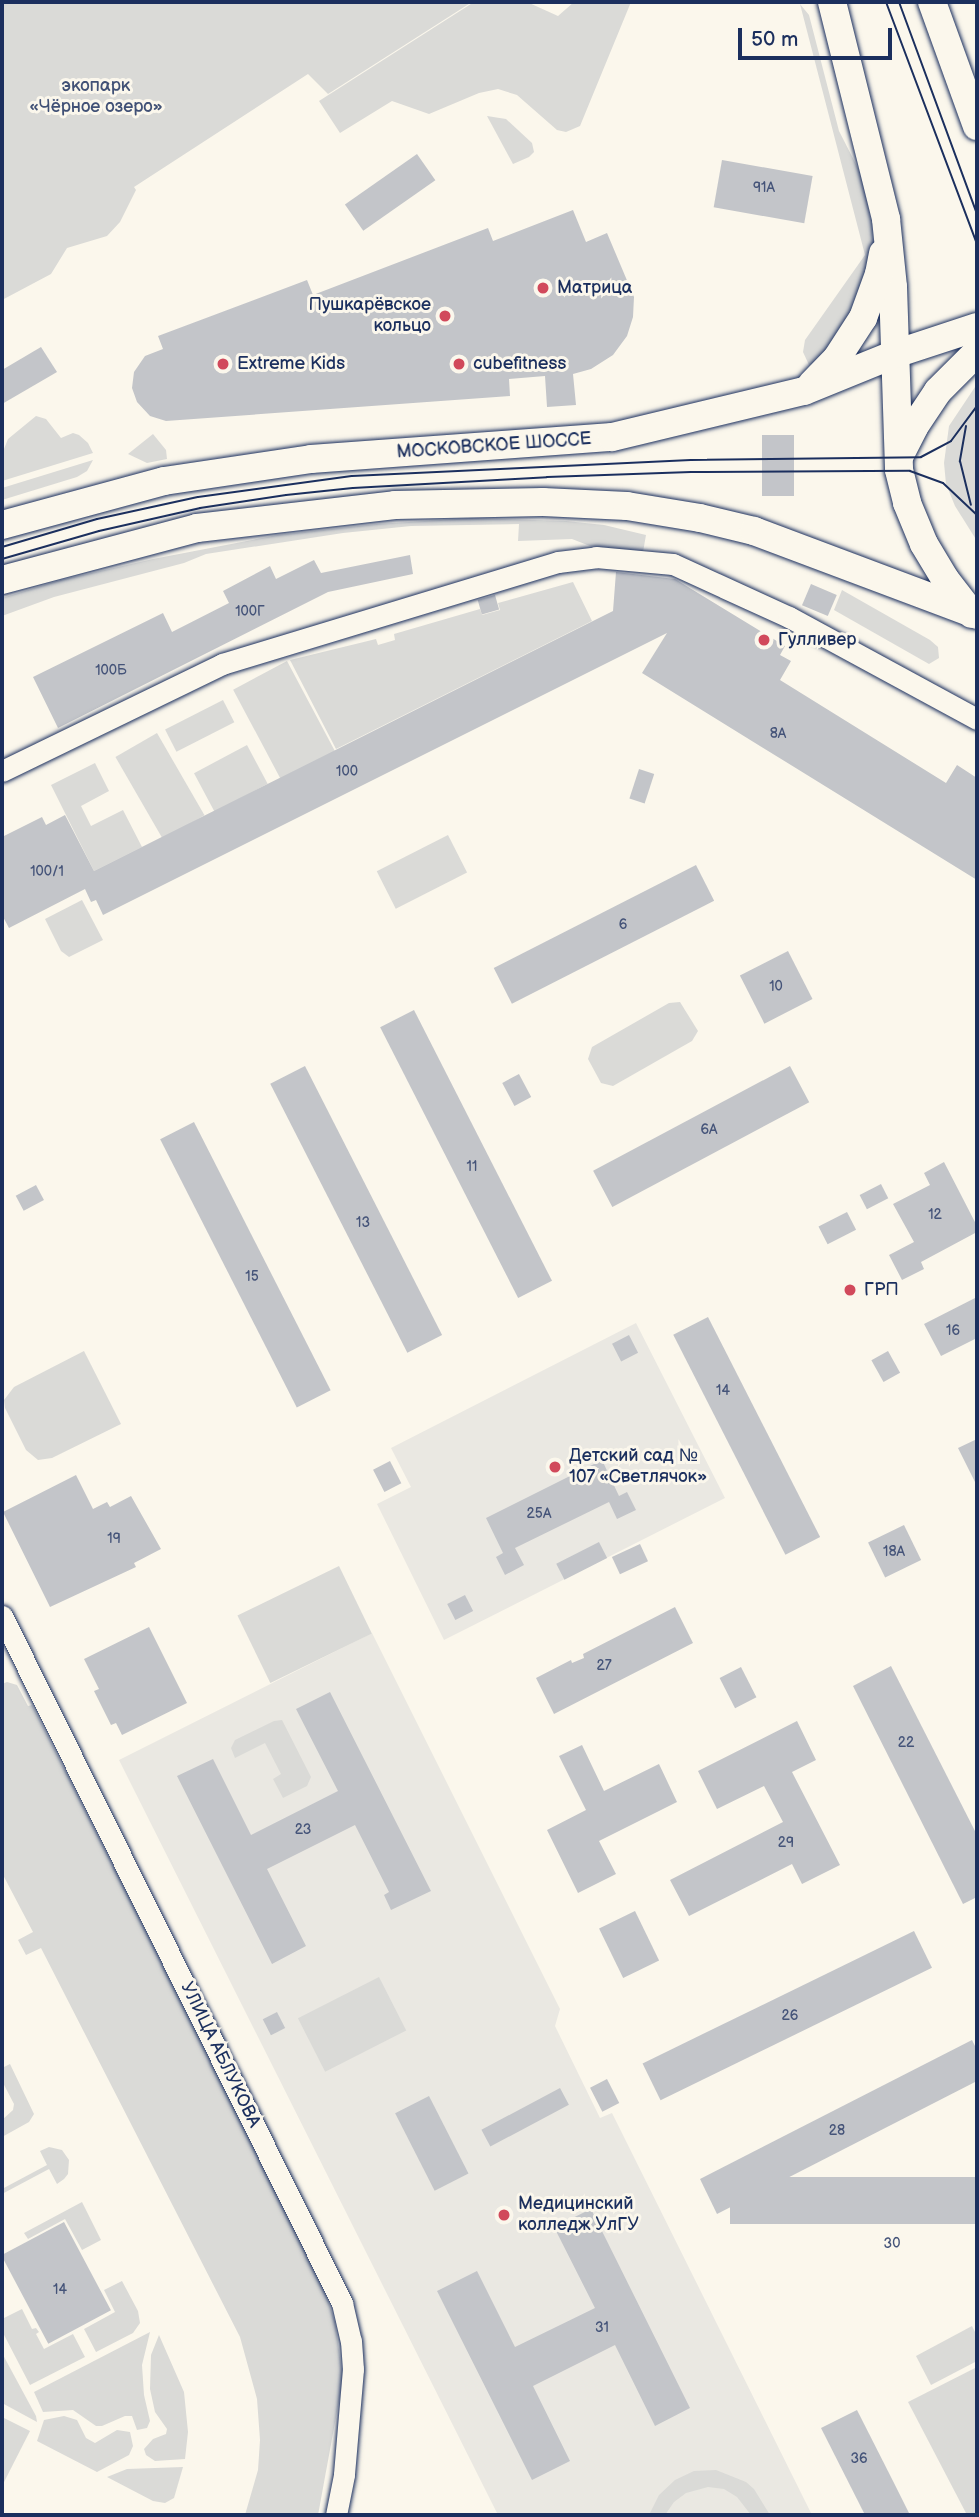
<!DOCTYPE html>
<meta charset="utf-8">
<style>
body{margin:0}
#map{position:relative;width:979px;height:2517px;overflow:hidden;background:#fbf7ec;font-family:"Balsamiq Sans",sans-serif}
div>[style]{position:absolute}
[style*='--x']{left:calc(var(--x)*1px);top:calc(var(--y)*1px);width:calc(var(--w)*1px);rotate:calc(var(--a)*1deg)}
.built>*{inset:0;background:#eae8e2}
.green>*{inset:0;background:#dadad7;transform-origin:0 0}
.building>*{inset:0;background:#c3c5c9;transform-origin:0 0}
.roads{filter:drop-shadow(0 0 2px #1b2f5e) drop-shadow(0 0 2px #1b2f5e)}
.minor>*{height:21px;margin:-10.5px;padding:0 10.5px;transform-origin:10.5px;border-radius:10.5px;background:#fbf7ec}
.major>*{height:28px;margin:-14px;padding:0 14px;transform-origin:14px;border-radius:14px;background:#fbf7ec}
.tram>*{height:2px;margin:-1px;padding:0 1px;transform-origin:1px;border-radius:1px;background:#1b2f5e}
.dots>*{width:19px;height:19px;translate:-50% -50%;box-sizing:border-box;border:4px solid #fbf7ec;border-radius:50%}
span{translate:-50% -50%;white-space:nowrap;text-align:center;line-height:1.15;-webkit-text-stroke:6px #fbf7ec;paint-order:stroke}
.number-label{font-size:14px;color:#455479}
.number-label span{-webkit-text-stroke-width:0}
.park-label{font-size:18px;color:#415176}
.poi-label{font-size:18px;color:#1b2f5e}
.left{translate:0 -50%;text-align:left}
.right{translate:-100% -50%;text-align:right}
.street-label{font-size:18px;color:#1b2f5e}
.frame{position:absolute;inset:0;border:4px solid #1b2f5e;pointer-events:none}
.scale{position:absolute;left:738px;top:28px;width:154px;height:32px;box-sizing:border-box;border:4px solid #1b2f5e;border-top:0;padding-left:9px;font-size:21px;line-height:24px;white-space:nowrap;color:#1b2f5e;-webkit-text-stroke:5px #fbf7ec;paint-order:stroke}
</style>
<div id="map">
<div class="built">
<div style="clip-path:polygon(636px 1323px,725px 1498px,444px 1640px,377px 1504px,411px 1487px,391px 1448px)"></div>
<div style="clip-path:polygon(372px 1633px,560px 2009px,555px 2026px,600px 2118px,612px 2113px,812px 2515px,498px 2515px,119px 1760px)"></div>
</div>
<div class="green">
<div style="clip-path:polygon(2px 2px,472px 2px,328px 94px,308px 74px,134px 187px,136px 190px,120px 222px,107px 236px,67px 248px,51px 274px,2px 300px)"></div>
<div style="clip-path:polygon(474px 2px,527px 2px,558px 16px,574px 2px,631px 2px,580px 126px,566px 132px,557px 130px,517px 95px,498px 89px,479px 93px,429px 114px,392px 101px,340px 133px,319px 101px)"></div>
<div style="clip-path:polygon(800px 4px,809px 15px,839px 131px,861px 174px,872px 224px,874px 253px,859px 314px,817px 361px,809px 365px,803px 352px,805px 340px,865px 255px)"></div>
<div style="clip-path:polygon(487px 116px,506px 119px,532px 143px,534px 152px,529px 157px,513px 164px)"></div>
<div style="clip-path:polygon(977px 384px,977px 541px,955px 506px,946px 484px,944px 463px,949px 426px)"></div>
<div style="clip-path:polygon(36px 416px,46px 419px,61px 438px,73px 433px,79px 435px,88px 443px,93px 453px,2px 481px,2px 454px,8px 439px)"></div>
<div style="clip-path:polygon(153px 434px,166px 450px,167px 459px,147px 463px,128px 454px)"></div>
<div style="clip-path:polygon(93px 460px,87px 471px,77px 477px,2px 500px,2px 488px)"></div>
<div style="clip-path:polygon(472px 518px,566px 521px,604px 525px,646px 535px,643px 552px,590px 546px,572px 539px,518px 541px,519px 524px,411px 526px,343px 533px,206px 554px,184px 563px,54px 597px,2px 616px,2px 598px,61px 580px,153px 559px,278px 535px,377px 524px)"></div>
<div style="clip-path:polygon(573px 582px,592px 621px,336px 749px,290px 660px,376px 639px,378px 645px,395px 640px,394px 634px,480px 609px,482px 615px,500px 610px,498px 603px)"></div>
<div style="clip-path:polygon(842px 590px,930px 640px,938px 647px,939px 658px,929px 664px,834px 610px)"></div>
<div style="left:287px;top:661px;width:102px;height:61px;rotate:62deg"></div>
<div style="left:223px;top:700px;width:25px;height:65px;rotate:63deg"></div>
<div style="left:157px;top:733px;width:95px;height:48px;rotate:60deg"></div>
<div style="left:247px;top:745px;width:44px;height:60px;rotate:62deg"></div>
<div style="clip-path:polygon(95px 763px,109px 791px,81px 806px,91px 826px,123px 810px,142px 847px,94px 871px,51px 785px)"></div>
<div style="left:448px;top:835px;width:42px;height:80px;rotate:63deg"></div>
<div style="clip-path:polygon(82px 900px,103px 940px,69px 957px,61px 951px,45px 919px)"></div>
<div style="clip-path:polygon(680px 1002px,698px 1031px,692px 1041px,613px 1086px,601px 1083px,588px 1059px,592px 1047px,669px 1003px)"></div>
<div style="clip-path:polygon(84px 1351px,121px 1424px,52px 1458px,38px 1460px,26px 1450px,5px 1408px,4px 1400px,14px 1387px)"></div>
<div style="left:339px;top:1566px;width:75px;height:113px;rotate:64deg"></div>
<div style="clip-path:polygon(7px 1682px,17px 1685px,28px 1706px,32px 1705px,320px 2277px,335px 2322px,343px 2379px,318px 2515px,245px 2515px,258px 2470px,260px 2440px,257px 2399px,240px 2337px,41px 1948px,26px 1955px,18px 1940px,33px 1932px,2px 1873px,2px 1684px)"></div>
<div style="clip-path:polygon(282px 1720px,311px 1777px,307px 1786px,283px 1798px,273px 1779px,281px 1774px,265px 1743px,235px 1758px,231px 1748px,235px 1740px,274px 1721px)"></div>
<div style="left:379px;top:1977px;width:60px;height:91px;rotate:63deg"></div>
<div style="clip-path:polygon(10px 2064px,34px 2114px,29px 2122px,2px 2137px,2px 2120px,13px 2110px,14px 2104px,2px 2081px,2px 2068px)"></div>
<div style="clip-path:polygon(49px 2147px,62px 2150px,69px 2160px,68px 2174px,64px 2179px,57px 2184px,49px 2169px,2px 2194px,2px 2189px,47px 2165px,40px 2151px)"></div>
<div style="clip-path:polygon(82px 2202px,101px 2240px,82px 2250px,65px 2219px,28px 2239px,24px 2233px)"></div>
<div style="clip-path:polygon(122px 2281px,138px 2311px,140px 2323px,133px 2333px,96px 2352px,84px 2329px,115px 2312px,104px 2290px)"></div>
<div style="clip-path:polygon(22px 2309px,32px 2329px,36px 2328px,39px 2332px,36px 2334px,44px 2349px,73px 2334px,85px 2357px,30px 2385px,2px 2331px,2px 2319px)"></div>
<div style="clip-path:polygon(972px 2326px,977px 2336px,977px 2361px,931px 2385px,916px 2356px)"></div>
<div style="clip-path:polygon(150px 2332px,142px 2365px,144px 2395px,150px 2421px,147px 2428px,137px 2430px,132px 2416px,125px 2416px,102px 2426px,96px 2426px,73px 2410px,43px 2412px,34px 2392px)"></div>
<div style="clip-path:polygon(159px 2335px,184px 2392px,188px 2432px,185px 2459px,155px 2461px,146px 2455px,144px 2449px,153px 2439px,166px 2434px,167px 2429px,155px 2412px,150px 2389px,151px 2355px)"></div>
<div style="clip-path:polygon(2px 2353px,36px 2416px,37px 2422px,2px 2403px)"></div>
<div style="clip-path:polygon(977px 2367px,977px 2515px,967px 2515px,908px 2402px)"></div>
<div style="clip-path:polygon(64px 2416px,77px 2420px,86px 2438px,95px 2443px,117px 2430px,130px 2432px,133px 2446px,129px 2455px,97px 2472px,37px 2441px,44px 2420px)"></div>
<div style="clip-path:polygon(2px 2417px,30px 2431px,2px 2486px)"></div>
<div style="clip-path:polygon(183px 2467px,174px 2498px,165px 2503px,153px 2501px,107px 2477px,127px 2469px)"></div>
<div style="clip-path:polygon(716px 2470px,746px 2482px,754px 2489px,770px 2515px,751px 2515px,737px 2497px,724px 2489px,708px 2487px,686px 2493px,674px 2502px,665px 2515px,649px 2515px,659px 2495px,675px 2480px,694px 2471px)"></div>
</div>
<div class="building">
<div style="left:417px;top:154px;width:32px;height:88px;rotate:55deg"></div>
<div style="left:722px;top:160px;width:92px;height:48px;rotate:10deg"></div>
<div style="clip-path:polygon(573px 210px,586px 242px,607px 233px,634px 297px,633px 317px,627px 336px,613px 355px,591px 369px,573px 374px,576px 405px,547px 407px,545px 376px,509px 379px,510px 396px,166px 421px,150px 416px,137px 402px,132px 388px,134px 372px,145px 356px,163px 349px,158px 336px,307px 280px,313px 295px,488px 228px,493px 241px)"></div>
<div style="clip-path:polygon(41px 347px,57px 372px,2px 404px,2px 370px)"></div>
<div style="left:762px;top:435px;width:32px;height:61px"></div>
<div style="clip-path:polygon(410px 555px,413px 574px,328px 592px,58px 728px,33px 677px,163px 613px,172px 632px,229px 603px,223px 591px,270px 566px,276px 579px,314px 560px,321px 573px)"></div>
<div style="clip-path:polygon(616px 572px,675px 579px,785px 646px,780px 655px,791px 661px,780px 680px,946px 783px,957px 765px,977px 778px,977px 880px,642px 673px,667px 633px,103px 915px,96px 900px,91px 902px,85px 889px,9px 928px,2px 915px,2px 837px,42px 817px,46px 825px,65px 815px,94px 871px,613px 611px)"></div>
<div style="left:811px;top:584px;width:28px;height:23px;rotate:23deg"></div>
<div style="left:495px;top:595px;width:15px;height:18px;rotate:74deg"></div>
<div style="left:639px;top:769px;width:16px;height:31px;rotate:18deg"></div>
<div style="left:696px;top:865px;width:40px;height:227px;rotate:63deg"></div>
<div style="left:788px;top:951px;width:54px;height:54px;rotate:63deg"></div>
<div style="left:414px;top:1010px;width:304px;height:38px;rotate:63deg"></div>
<div style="left:305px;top:1066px;width:302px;height:39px;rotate:63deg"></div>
<div style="left:790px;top:1066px;width:41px;height:223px;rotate:62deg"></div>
<div style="left:519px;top:1074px;width:26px;height:19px;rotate:62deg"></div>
<div style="left:194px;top:1122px;width:301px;height:38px;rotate:63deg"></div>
<div style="clip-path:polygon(944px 1162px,977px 1226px,977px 1232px,921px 1262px,924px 1269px,902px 1280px,889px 1255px,914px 1242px,893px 1204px,930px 1185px,924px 1173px)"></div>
<div style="left:881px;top:1184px;width:16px;height:24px;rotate:63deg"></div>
<div style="left:36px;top:1185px;width:17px;height:23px;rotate:62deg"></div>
<div style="left:847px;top:1212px;width:20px;height:32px;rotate:63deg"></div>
<div style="clip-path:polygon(977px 1297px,977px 1338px,941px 1356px,924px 1324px)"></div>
<div style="left:708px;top:1317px;width:247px;height:39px;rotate:63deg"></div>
<div style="left:629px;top:1335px;width:20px;height:19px;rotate:63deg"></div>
<div style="left:888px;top:1351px;width:25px;height:19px;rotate:61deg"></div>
<div style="clip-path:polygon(977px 1439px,977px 1486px,958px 1448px)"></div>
<div style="clip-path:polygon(602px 1460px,619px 1496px,627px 1492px,636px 1510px,617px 1519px,609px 1502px,515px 1548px,524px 1565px,505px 1575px,496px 1557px,503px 1553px,486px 1518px)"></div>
<div style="left:390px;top:1461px;width:25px;height:19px;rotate:63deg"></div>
<div style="clip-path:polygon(76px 1475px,93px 1509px,107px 1502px,110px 1507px,131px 1496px,161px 1549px,134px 1563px,136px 1567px,50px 1607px,3px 1512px)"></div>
<div style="left:904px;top:1525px;width:39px;height:40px;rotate:64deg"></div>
<div style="left:599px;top:1542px;width:18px;height:48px;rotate:63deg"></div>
<div style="left:640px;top:1544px;width:19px;height:31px;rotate:65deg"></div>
<div style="left:465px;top:1595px;width:18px;height:20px;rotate:63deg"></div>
<div style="clip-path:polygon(675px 1607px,693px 1643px,554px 1714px,536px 1678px,571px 1660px,572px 1663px,584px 1658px,583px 1654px)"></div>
<div style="clip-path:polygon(149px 1627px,187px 1703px,122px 1735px,116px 1723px,111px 1725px,94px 1691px,99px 1689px,84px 1659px)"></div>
<div style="clip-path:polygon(891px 1666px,977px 1835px,977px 1897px,963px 1904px,853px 1686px)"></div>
<div style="left:741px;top:1667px;width:34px;height:24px;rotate:63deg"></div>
<div style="clip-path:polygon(330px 1692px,431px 1891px,391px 1910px,384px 1895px,389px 1892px,355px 1825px,267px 1869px,306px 1946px,272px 1964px,177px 1776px,213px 1759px,251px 1835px,338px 1791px,296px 1709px)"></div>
<div style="clip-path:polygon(797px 1721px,816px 1760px,792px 1772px,840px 1865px,802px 1884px,792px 1864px,689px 1916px,670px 1880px,783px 1822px,764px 1786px,717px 1809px,698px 1771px)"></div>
<div style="clip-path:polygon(582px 1745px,604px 1791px,659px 1764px,677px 1802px,599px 1841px,616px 1874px,578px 1893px,547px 1830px,586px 1810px,559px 1756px)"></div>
<div style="left:635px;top:1911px;width:55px;height:40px;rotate:64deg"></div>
<div style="left:914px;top:1931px;width:41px;height:302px;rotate:64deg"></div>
<div style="left:277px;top:2012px;width:18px;height:16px;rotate:63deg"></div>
<div style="clip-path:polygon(972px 2040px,977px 2050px,977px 2081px,717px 2214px,700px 2179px)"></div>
<div style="left:607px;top:2079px;width:27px;height:19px;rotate:63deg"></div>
<div style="left:560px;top:2088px;width:19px;height:89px;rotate:62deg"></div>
<div style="left:429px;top:2096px;width:87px;height:38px;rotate:63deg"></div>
<div style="left:977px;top:2177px;width:47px;height:247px;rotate:90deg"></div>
<div style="clip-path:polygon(591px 2209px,690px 2408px,655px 2426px,615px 2345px,533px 2386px,570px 2461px,532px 2480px,437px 2291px,477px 2271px,515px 2347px,595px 2308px,554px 2227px)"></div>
<div style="left:64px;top:2222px;width:100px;height:71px;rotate:62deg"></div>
<div style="clip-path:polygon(857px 2410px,895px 2485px,910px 2515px,865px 2515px,821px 2428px)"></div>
</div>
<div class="roads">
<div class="minor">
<div style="--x:2;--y:771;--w:245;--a:-25.9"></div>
<div style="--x:222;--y:664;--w:351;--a:-16.9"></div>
<div style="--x:558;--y:562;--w:38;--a:-7"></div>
<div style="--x:596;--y:557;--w:77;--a:5.2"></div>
<div style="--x:673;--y:564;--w:128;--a:24.6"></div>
<div style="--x:789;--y:617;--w:214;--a:28.5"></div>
<div style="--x:2;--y:1616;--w:767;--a:63.67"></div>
<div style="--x:342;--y:2303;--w:39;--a:77"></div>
<div style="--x:351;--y:2341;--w:28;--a:86"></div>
<div style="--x:353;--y:2369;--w:106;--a:94.9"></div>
<div style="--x:344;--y:2475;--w:41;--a:101.3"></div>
</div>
<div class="major">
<div style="--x:832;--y:2;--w:224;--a:76"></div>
<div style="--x:886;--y:219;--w:68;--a:84.1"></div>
<div style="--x:893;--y:287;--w:183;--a:88.1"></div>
<div style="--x:899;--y:470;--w:34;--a:76"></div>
<div style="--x:907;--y:503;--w:44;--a:67.5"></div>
<div style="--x:924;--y:544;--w:41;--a:59"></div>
<div style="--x:945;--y:579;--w:44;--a:52.4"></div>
<div style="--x:932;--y:2;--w:132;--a:70.1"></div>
<div style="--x:812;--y:384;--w:36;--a:-46"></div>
<div style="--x:837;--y:358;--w:48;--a:-57"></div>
<div style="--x:863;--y:318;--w:47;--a:-70"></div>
<div style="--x:879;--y:274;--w:21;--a:-79"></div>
<div style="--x:900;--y:455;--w:31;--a:-63"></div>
<div style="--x:914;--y:427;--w:43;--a:-56.3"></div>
<div style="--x:938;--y:391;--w:55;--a:-45"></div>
<div style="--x:2;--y:525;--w:168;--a:-15.2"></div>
<div style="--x:164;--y:481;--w:149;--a:-8.5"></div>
<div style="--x:311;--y:459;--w:302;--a:-4.2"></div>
<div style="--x:612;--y:437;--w:197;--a:-13.5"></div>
<div style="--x:804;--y:391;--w:98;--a:-22.1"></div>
<div style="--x:895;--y:354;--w:86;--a:-18.2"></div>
<div style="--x:2;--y:580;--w:202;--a:-14.9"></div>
<div style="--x:197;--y:528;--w:199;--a:-6.6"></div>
<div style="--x:395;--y:505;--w:148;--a:-1.2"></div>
<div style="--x:543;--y:502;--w:84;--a:2.7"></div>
<div style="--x:627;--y:506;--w:74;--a:9.3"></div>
<div style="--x:700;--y:518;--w:56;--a:13.5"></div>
<div style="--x:754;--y:531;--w:238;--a:20.6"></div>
</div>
</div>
<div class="tram">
<div style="--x:886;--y:2;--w:259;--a:69.4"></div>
<div style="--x:899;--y:2;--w:226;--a:69.8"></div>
<div style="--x:966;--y:426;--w:36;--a:100"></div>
<div style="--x:960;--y:461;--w:45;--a:76"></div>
<div style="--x:2;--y:547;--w:99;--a:-16.4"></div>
<div style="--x:97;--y:519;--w:103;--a:-12.3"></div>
<div style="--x:198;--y:497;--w:155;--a:-7.8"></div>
<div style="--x:352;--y:476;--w:339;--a:-2.7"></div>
<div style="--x:691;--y:460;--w:230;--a:-0.7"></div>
<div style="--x:921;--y:457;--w:34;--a:-28"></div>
<div style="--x:951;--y:441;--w:44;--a:-53.4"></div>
<div style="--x:2;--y:559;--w:101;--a:-16.1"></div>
<div style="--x:99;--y:531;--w:104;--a:-12.8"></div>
<div style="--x:200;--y:508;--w:87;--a:-8.6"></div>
<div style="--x:286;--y:495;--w:67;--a:-6"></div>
<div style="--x:353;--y:488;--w:194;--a:-3.2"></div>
<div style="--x:547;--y:477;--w:144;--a:-2"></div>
<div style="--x:691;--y:472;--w:219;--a:-0.3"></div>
<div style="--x:910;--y:471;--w:35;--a:20"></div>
<div style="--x:943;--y:483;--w:47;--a:43.3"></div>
</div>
<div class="dots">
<div style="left:543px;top:288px;background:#d1495b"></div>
<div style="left:445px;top:316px;background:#d1495b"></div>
<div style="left:223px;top:364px;background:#d1495b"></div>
<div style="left:459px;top:364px;background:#d1495b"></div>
<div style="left:764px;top:640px;background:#d1495b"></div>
<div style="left:850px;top:1290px;background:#d1495b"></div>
<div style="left:555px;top:1467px;background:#d1495b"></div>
<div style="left:504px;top:2215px;background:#d1495b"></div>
</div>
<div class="number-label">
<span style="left:764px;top:188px">91А</span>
<span style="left:250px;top:612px">100Г</span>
<span style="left:111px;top:671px">100Б</span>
<span style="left:778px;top:734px">8А</span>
<span style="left:347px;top:772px">100</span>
<span style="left:47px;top:872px">100/1</span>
<span style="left:623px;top:925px">6</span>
<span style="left:776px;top:987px">10</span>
<span style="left:709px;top:1130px">6А</span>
<span style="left:472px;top:1167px">11</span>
<span style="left:935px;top:1215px">12</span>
<span style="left:363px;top:1223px">13</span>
<span style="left:252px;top:1277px">15</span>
<span style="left:953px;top:1331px">16</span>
<span style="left:723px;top:1391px">14</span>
<span style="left:539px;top:1514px">25А</span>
<span style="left:114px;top:1539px">19</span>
<span style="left:894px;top:1552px">18А</span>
<span style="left:604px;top:1666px">27</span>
<span style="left:906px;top:1743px">22</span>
<span style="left:303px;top:1830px">23</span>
<span style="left:786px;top:1843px">29</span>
<span style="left:790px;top:2016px">26</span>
<span style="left:837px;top:2131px">28</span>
<span style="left:892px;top:2244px">30</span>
<span style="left:60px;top:2290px">14</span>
<span style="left:602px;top:2328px">31</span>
<span style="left:859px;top:2459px">36</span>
</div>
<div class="park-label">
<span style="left:96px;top:97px">экопарк<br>«Чёрное озеро»</span>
</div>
<div class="poi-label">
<span class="left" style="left:557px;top:288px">Матрица</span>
<span class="right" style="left:431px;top:316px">Пушкарёвское<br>кольцо</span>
<span class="left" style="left:237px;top:364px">Extreme Kids</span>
<span class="left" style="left:473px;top:364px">cubefitness</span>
<span class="left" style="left:778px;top:640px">Гулливер</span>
<span class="left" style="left:864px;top:1290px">ГРП</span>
<span class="left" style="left:569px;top:1467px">Детский сад №<br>107 «Светлячок»</span>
<span class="left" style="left:518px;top:2215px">Медицинский<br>колледж УлГУ</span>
</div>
<div class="street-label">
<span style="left:494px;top:446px;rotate:-4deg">МОСКОВСКОЕ ШОССЕ</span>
<span style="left:220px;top:2055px;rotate:64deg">УЛИЦА АБЛУКОВА</span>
</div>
<div class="frame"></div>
<div class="scale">50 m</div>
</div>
